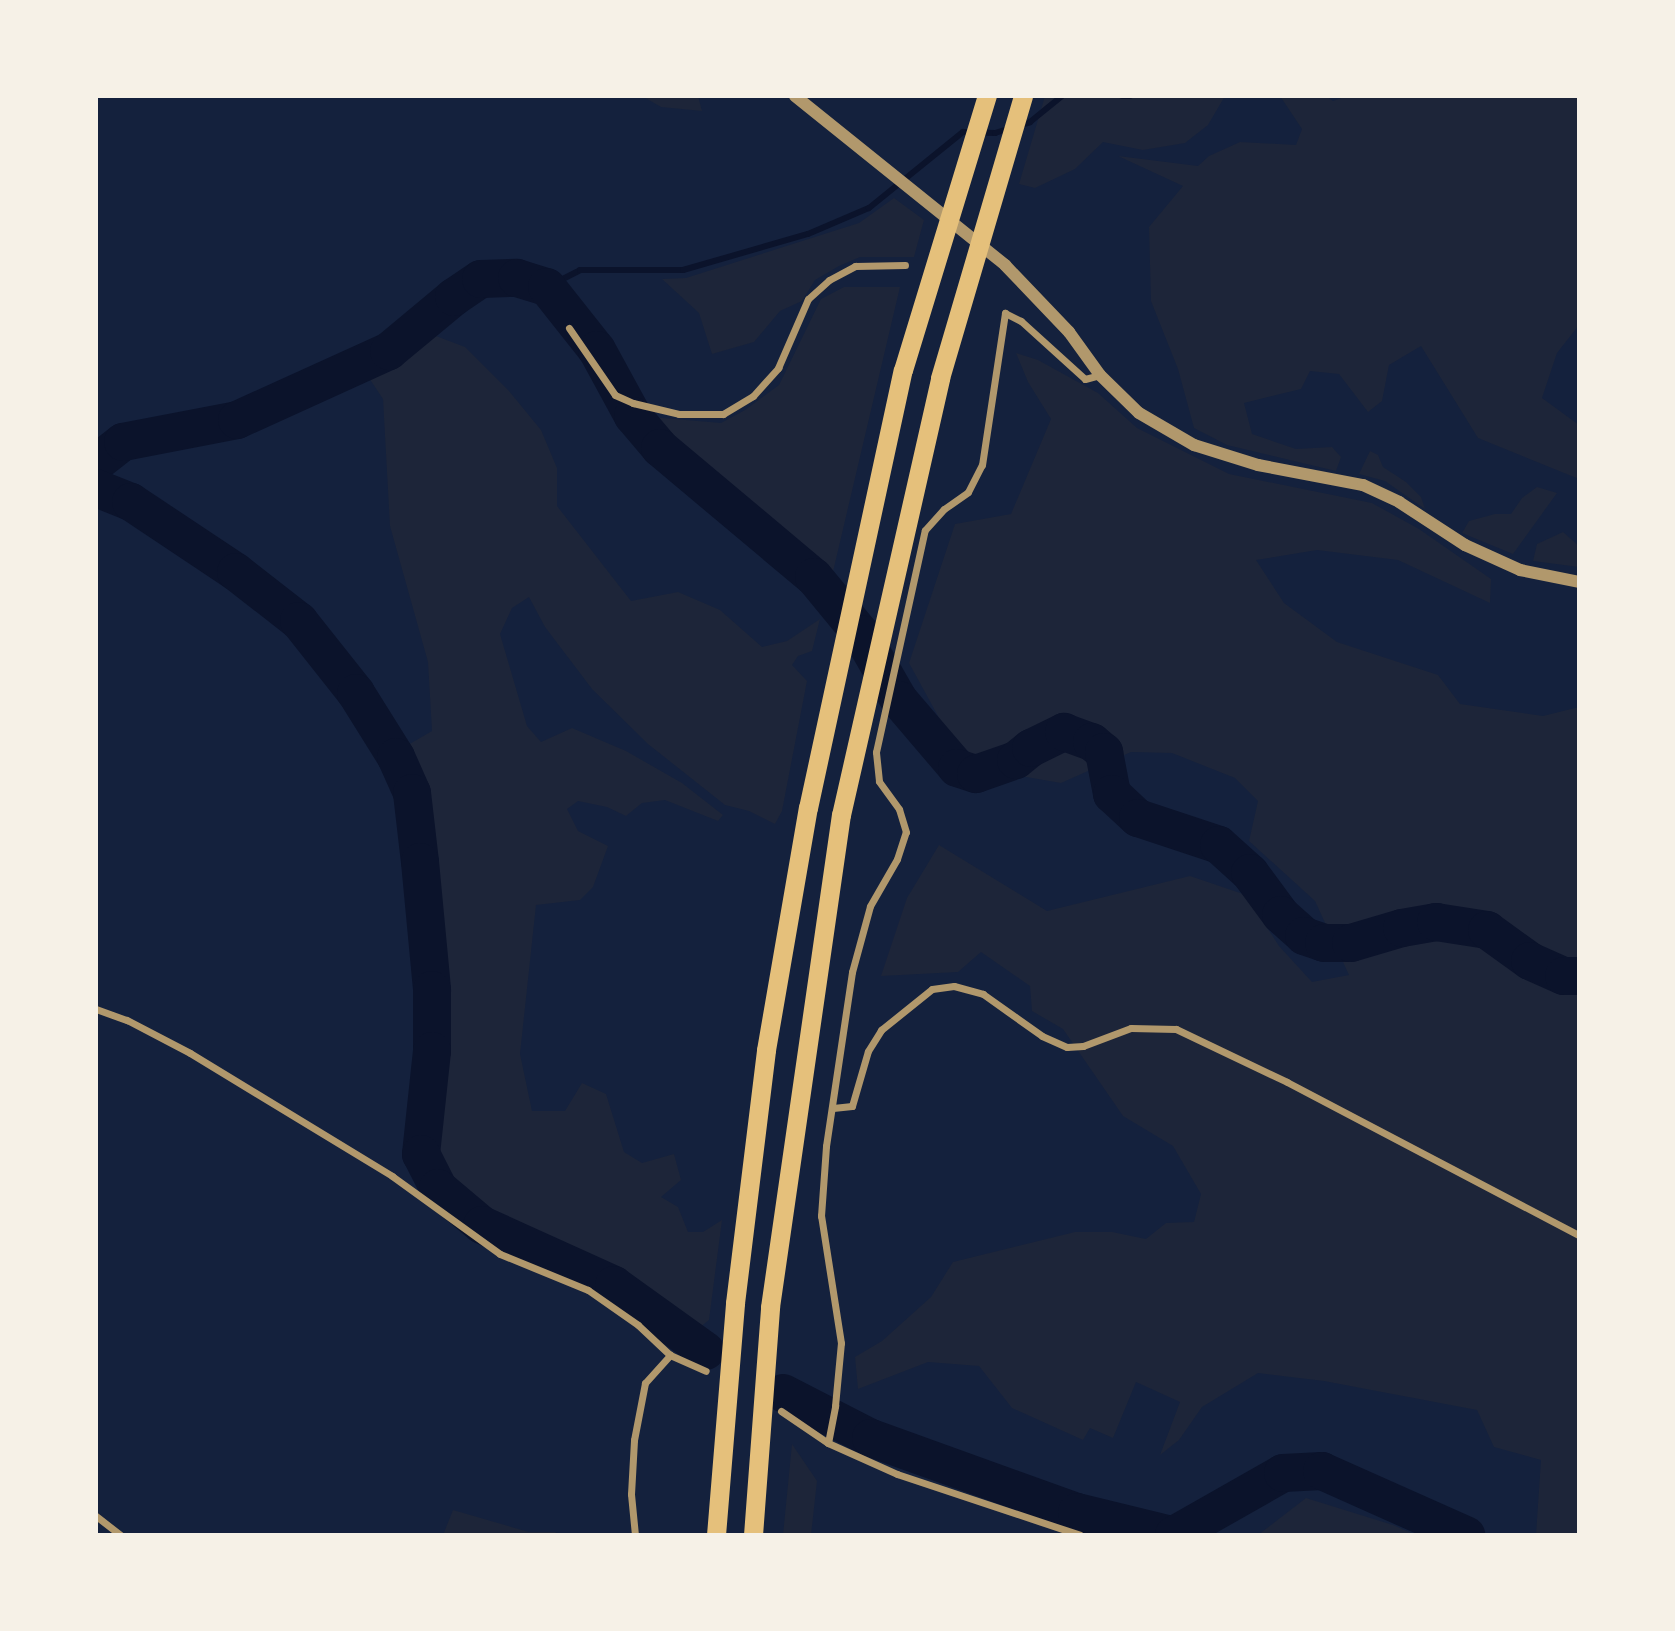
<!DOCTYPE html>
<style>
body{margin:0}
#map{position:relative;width:1675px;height:1631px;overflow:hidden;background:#14213d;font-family:"Roboto Serif",serif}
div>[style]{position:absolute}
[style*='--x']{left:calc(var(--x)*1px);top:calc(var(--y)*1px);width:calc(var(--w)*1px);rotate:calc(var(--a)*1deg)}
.green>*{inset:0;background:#1d2539}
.stream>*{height:6px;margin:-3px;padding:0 3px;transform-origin:3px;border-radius:3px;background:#0b132b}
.river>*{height:38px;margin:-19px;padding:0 19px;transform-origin:19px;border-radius:19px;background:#0b132b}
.minor>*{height:7px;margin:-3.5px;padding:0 3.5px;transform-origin:3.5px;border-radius:3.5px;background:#b1986c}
.tertiary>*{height:12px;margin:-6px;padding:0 6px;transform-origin:6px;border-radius:6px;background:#b1986c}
.motorway>*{height:19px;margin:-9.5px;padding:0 9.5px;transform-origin:9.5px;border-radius:9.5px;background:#e5c07b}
span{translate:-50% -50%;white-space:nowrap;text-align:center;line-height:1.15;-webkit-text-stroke:5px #f6f1e7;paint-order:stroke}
.frame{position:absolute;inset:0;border:98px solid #f6f1e7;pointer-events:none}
</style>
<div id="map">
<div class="green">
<div style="clip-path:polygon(642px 96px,698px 96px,702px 111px,661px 107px)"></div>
<div style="clip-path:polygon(1045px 96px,1225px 96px,1208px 125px,1185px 143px,1143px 150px,1103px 142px,1075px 169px,1035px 188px,1019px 184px)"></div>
<div style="clip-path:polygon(1280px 96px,1326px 96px,1333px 101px,1347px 96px,1579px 96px,1579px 325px,1557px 353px,1542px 398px,1579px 425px,1579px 479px,1478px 438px,1421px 346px,1389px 365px,1382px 401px,1368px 412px,1339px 374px,1310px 371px,1301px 389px,1244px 403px,1252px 434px,1296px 449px,1332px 447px,1341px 457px,1336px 471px,1227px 445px,1194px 428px,1178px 369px,1151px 301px,1149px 227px,1183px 186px,1118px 156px,1198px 166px,1209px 156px,1240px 142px,1296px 145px,1302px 129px)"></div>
<div style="clip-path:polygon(894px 198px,924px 220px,914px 257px,860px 257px,839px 266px,815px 280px,802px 301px,780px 311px,754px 342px,712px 354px,699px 313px,662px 279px,686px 278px,859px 223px)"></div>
<div style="clip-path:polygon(844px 287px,900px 287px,832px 576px,677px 448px,651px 417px,721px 423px,745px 410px,779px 385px,821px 299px)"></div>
<div style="clip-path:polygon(436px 336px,465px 347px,509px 391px,541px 430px,557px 468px,557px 506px,631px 601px,678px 592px,720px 610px,762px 647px,787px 641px,820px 619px,812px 651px,798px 656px,792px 665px,807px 681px,782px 811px,775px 824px,749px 811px,725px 805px,648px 744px,592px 689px,545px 627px,529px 597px,512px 608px,500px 634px,527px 726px,541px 742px,572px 728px,626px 751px,682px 783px,723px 815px,718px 821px,665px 800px,642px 803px,626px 816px,607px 807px,578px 801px,567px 809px,578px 831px,608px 846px,593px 887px,580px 900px,536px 905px,520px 1054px,532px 1111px,565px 1111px,582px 1083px,606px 1094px,624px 1152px,642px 1163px,674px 1154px,681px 1180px,661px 1197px,678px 1207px,688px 1232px,703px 1232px,722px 1220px,709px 1320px,693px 1333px,615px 1278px,611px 1263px,603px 1271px,485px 1217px,445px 1187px,430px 1154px,442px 1056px,441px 974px,421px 793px,401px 749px,432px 731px,428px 662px,390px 526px,383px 399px,369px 378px)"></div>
<div style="clip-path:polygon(1016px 353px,1038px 360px,1098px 393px,1137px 428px,1229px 474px,1372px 503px,1419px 529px,1491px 579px,1490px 603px,1398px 560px,1317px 550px,1256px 560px,1284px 603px,1337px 642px,1438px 675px,1460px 704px,1543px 716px,1579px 707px,1579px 1535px,1536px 1535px,1541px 1460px,1494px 1447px,1477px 1410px,1324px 1381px,1258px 1373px,1202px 1407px,1179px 1440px,1160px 1455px,1180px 1402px,1136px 1382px,1113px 1438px,1090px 1428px,1083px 1440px,1012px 1408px,979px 1366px,928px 1362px,858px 1389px,855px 1357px,882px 1341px,931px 1297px,953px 1262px,1075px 1232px,1112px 1232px,1146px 1239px,1166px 1223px,1194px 1222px,1201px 1194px,1173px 1146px,1123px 1116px,1063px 1029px,1032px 1011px,1030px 986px,981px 952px,958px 972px,881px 976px,907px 898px,939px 845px,1047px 911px,1190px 876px,1246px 895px,1279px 946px,1312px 982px,1349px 975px,1315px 901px,1249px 841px,1258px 801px,1235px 778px,1172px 753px,1131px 752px,1061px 783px,1014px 775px,976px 757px,950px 738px,909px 663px,955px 524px,1011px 514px,1051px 419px,1028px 382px)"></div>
<div style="clip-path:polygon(1370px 451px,1378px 455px,1383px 467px,1406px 482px,1421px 497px,1425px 509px,1385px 481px,1359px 474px)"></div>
<div style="clip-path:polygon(1537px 487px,1557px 493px,1513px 554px,1462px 533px,1469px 521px,1495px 514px,1511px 514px,1522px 498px)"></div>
<div style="clip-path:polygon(1563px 532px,1579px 546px,1579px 567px,1533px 561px,1537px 544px)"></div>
<div style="clip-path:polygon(792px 1444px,817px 1481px,811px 1535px,783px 1535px)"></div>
<div style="clip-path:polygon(1306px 1498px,1393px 1525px,1416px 1535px,1258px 1535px)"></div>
<div style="clip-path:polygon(453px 1510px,529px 1532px,555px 1532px,559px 1535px,443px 1535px)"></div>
</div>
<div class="stream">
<div style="--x:1122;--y:96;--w:8;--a:0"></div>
<div style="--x:547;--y:287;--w:37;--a:-27"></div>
<div style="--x:580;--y:270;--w:103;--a:0"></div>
<div style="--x:683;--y:270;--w:130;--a:-16.1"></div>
<div style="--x:808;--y:234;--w:66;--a:-23.1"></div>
<div style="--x:869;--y:208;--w:121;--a:-39"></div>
<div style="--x:963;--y:132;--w:32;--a:2"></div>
<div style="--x:995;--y:133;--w:37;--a:-17"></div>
<div style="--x:1030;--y:122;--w:41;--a:-39.1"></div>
</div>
<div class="river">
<div style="--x:96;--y:463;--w:34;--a:-38"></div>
<div style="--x:123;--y:442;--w:116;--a:-10.9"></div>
<div style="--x:237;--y:420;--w:167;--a:-24.4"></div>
<div style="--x:389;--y:351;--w:85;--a:-39.7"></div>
<div style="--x:454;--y:297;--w:32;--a:-34"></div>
<div style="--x:481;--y:279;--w:36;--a:-2"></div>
<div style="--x:517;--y:278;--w:31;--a:17"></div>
<div style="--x:547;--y:287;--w:80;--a:51.6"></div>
<div style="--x:597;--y:350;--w:75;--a:61.4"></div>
<div style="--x:633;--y:416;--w:42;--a:49.8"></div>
<div style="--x:660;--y:448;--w:201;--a:40"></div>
<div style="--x:814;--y:577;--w:74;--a:50.5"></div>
<div style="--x:861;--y:634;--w:76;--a:60.1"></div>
<div style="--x:899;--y:700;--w:89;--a:49.5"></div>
<div style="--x:957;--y:768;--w:20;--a:18"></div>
<div style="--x:976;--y:774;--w:42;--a:-19.3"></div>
<div style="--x:1016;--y:760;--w:19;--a:-39"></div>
<div style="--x:1031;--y:748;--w:37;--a:-26"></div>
<div style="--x:1064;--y:732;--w:30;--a:20"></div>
<div style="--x:1092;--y:742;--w:16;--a:40"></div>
<div style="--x:1104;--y:752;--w:43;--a:79.2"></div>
<div style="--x:1112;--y:794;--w:35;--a:43"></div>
<div style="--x:1138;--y:818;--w:85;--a:18.4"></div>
<div style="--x:1219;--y:845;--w:42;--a:42.1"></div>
<div style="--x:1250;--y:873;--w:52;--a:53.6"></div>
<div style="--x:1281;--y:915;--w:31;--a:42"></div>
<div style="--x:1304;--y:936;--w:21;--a:19"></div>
<div style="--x:1324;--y:943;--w:27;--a:0"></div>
<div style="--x:1351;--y:943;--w:53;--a:-16.4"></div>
<div style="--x:1402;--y:928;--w:35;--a:-10"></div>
<div style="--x:1436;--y:922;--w:52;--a:8.9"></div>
<div style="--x:1487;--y:930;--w:53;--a:35.8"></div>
<div style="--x:1530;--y:961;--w:37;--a:24"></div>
<div style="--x:1564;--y:976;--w:15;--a:0"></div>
<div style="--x:96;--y:488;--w:38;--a:22"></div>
<div style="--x:131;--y:502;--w:126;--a:33.7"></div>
<div style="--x:236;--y:572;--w:80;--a:37.9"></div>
<div style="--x:299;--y:621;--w:92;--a:51.6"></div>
<div style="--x:356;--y:693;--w:75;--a:58"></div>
<div style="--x:396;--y:757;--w:39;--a:66"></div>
<div style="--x:412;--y:793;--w:69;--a:83.4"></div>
<div style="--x:420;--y:862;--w:129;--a:84.6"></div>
<div style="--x:432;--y:990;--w:61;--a:90"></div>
<div style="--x:432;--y:1051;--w:104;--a:96.1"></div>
<div style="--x:421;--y:1154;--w:38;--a:63"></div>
<div style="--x:438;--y:1188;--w:57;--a:40.1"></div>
<div style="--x:482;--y:1225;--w:145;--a:24.4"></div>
<div style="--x:614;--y:1285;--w:113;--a:35.7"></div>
<div style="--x:783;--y:1393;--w:99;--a:27.1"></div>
<div style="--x:871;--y:1438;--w:219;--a:19.8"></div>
<div style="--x:1077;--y:1512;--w:97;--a:13.7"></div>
<div style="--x:1174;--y:1535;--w:125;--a:-29.6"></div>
<div style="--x:1283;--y:1473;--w:39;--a:-3"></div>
<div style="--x:1322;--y:1471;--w:158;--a:24"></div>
</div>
<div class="minor">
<div style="--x:569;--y:328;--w:81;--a:55.5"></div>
<div style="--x:615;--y:395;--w:20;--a:24"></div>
<div style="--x:633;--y:403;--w:47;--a:13.4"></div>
<div style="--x:679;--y:414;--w:44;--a:0"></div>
<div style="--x:723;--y:414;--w:35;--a:-31"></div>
<div style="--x:753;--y:396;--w:38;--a:-48"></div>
<div style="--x:778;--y:368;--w:75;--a:-66.5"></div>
<div style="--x:808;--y:299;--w:28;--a:-42"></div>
<div style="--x:829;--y:280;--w:30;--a:-28"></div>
<div style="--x:855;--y:266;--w:50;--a:-1.1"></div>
<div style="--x:96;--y:1009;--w:33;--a:20"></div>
<div style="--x:127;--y:1020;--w:71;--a:27.6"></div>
<div style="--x:190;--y:1053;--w:237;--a:31.3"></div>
<div style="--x:392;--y:1176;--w:133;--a:35.8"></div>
<div style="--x:500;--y:1254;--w:95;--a:22.2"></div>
<div style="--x:588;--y:1290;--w:61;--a:35"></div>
<div style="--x:638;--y:1325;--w:44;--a:43.2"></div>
<div style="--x:670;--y:1355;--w:39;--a:24"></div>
<div style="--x:833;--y:1108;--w:19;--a:-6"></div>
<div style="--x:852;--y:1106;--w:57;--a:-73.8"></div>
<div style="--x:868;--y:1051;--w:25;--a:-58"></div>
<div style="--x:881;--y:1030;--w:65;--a:-38.8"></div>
<div style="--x:932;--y:989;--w:22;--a:-8"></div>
<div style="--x:954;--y:986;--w:30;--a:15"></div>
<div style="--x:983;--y:994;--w:72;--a:35.4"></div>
<div style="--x:1042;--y:1036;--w:27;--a:24"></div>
<div style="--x:1067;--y:1047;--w:16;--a:-4"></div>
<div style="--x:1083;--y:1046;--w:51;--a:-20.6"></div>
<div style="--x:1131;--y:1028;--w:45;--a:1.3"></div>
<div style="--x:1176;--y:1029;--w:123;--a:25.5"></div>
<div style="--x:1287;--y:1082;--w:330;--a:27.7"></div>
<div style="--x:781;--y:1411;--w:57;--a:34.2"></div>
<div style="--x:828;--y:1443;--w:76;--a:24.2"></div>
<div style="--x:897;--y:1474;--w:193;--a:18.4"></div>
<div style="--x:828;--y:1443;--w:38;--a:-79"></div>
<div style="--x:835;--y:1406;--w:63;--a:-84.6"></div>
<div style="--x:841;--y:1343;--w:129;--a:-98.9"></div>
<div style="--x:821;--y:1216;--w:70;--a:-85.9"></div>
<div style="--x:826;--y:1146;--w:176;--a:-81.5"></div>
<div style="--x:852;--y:972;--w:68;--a:-74.7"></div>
<div style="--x:870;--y:906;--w:54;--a:-60.1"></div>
<div style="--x:897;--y:859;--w:28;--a:-72"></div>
<div style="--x:906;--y:832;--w:24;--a:-107"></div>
<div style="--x:899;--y:809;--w:34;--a:-126"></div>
<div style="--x:879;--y:781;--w:29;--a:-96"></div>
<div style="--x:876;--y:752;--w:227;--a:-77.6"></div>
<div style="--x:925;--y:530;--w:28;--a:-48"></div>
<div style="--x:944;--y:509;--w:29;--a:-35"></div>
<div style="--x:968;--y:492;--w:30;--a:-63"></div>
<div style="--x:982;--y:465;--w:154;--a:-81.4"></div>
<div style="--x:1005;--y:313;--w:18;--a:27"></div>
<div style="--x:1021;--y:321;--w:86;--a:42.2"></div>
<div style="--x:1085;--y:379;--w:16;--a:-15"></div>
<div style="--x:96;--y:1516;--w:31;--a:38"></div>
<div style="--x:635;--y:1535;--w:41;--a:-95.6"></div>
<div style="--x:631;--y:1494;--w:54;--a:-86.8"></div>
<div style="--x:634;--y:1440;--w:58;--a:-79.1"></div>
<div style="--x:645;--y:1383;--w:38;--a:-48"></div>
</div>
<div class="tertiary">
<div style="--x:795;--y:96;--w:270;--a:38.8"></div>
<div style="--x:1005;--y:265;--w:93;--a:46.3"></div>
<div style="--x:1069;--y:332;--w:53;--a:54.2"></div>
<div style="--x:1100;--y:375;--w:54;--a:44.3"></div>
<div style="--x:1139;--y:413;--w:64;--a:30.2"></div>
<div style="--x:1194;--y:445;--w:67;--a:17.4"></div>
<div style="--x:1258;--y:465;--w:107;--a:10.8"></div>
<div style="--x:1363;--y:485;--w:40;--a:25"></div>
<div style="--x:1399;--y:502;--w:79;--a:33.1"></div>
<div style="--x:1465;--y:545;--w:60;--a:24.4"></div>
<div style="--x:1520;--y:570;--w:60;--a:11.5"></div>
</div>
<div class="motorway">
<div style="--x:716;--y:1535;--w:233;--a:-85.3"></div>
<div style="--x:735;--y:1303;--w:255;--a:-83"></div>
<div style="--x:766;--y:1050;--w:246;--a:-80.2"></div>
<div style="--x:808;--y:808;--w:448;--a:-77.8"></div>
<div style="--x:903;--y:370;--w:287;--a:-73"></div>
<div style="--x:753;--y:1535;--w:229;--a:-85.7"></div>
<div style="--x:770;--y:1307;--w:497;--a:-81.8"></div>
<div style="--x:841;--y:815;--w:448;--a:-77.2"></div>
<div style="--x:940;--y:378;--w:294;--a:-73.6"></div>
</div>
<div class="frame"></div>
</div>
